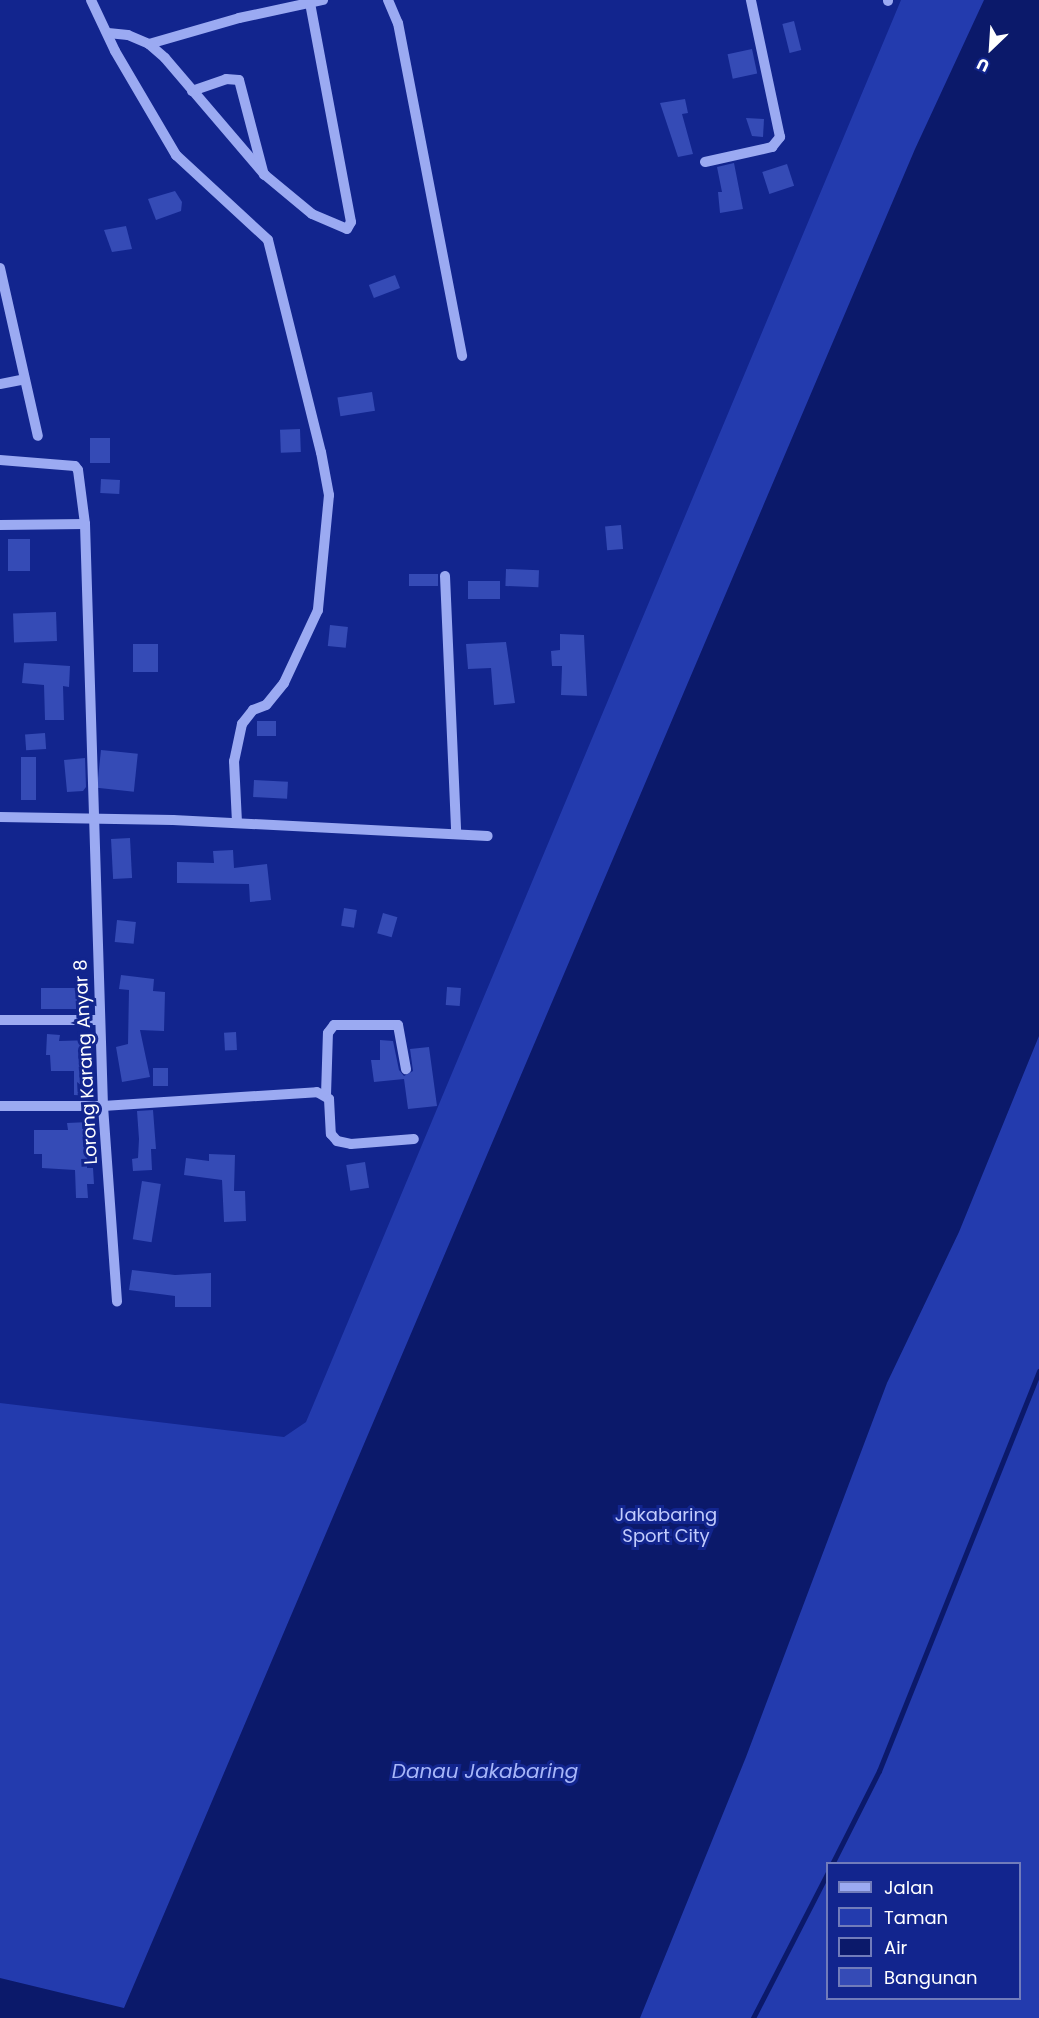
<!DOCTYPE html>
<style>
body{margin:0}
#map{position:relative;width:1039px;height:2018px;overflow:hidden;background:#12258e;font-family:Poppins,sans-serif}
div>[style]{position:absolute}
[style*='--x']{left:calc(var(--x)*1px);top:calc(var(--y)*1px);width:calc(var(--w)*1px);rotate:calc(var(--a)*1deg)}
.green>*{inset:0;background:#233bae}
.water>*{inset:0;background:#0b196a}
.stream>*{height:5px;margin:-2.5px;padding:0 2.5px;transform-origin:2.5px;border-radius:2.5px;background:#0b196a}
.building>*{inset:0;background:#354bb6;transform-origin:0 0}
.minor>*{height:10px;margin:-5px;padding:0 5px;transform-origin:5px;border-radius:5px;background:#9baaf2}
span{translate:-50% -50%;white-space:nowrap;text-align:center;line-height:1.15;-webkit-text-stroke:6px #12258e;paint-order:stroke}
.street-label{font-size:18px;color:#fff}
.park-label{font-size:18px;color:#c2ccfd}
.water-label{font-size:20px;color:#a7b6f9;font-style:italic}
.legend{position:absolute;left:826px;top:1862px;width:195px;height:138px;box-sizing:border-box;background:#12258e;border:2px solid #717cbb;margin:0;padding:8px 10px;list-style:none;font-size:18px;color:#fff}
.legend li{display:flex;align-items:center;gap:12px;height:30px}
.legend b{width:30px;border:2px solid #717cbb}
.north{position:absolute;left:961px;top:18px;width:60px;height:60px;-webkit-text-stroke:4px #12258e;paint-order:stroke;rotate:205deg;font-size:16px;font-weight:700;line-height:24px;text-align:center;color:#fff}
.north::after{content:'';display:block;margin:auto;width:21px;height:27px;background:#fff;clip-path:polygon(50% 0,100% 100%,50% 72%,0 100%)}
</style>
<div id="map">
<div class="green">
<div style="clip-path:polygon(evenodd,901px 0,1039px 0,1039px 2018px,0 2018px,0 1403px,284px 1437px,306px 1422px,901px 0,828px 1864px,1020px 1864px,1020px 1998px,828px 1998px,828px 1864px)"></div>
</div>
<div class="water">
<div style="clip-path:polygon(984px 0,1039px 0,1039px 1036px,959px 1232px,887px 1383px,746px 1757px,640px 2018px,0 2018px,0 1978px,124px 2008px,915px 149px)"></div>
</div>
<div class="stream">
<div style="--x:832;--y:1864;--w:104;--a:-63.2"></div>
<div style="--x:879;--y:1771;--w:431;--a:-68.2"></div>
<div style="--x:753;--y:2018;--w:164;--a:-62.8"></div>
</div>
<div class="building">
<div style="left:794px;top:21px;width:30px;height:12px;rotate:76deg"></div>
<div style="left:752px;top:49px;width:25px;height:25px;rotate:78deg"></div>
<div style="clip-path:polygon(685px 99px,688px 113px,682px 114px,693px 154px,678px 157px,660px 103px)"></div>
<div style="clip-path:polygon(746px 118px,764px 119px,763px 137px,752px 136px)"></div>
<div style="clip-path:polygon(734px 163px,743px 209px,720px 213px,718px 192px,722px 192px,717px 167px)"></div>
<div style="left:787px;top:164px;width:23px;height:26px;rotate:72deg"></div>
<div style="clip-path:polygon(175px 191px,182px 202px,181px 211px,156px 220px,148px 199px)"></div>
<div style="clip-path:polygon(126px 226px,132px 249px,112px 252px,104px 230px)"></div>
<div style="left:395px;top:275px;width:14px;height:28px;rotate:69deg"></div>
<div style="left:372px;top:392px;width:19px;height:35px;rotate:81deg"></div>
<div style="left:300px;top:429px;width:23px;height:20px;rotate:88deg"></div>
<div style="left:90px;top:438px;width:20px;height:25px"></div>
<div style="left:101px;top:479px;width:19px;height:14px;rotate:3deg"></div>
<div style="left:621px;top:525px;width:24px;height:16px;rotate:85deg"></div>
<div style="left:8px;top:539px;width:22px;height:32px"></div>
<div style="left:506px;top:569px;width:33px;height:17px;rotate:2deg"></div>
<div style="left:438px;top:574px;width:12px;height:29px;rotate:90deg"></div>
<div style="left:500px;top:581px;width:18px;height:32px;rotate:90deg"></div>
<div style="left:56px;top:612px;width:29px;height:43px;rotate:88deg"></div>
<div style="left:330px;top:625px;width:18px;height:21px;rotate:6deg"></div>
<div style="clip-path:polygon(560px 634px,584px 635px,587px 696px,561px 695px,562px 666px,552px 666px,551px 651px,560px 650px)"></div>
<div style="clip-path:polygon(506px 642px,515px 703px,494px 705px,491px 668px,468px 669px,466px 644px)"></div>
<div style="left:133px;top:644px;width:25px;height:28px"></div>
<div style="clip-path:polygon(24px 663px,70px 666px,69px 687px,63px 686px,64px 720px,45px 720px,44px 685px,22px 683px)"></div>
<div style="left:257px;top:721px;width:19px;height:15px"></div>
<div style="left:45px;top:733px;width:16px;height:20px;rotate:86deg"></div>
<div style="left:101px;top:750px;width:37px;height:38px;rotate:6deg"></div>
<div style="left:21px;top:757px;width:15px;height:43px"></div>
<div style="clip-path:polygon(85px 758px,86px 787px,83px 791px,67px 792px,64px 760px)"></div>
<div style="left:254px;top:780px;width:34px;height:17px;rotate:3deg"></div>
<div style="left:130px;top:838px;width:40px;height:19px;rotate:87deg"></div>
<div style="clip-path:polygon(233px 850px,234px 868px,267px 864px,271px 900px,250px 902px,249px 884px,177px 883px,177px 862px,214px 863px,213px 851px)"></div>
<div style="left:344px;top:908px;width:13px;height:18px;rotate:9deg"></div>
<div style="left:383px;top:913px;width:15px;height:21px;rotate:16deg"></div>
<div style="left:117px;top:920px;width:19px;height:22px;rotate:6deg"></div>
<div style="clip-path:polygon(121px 975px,154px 979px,153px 991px,165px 992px,164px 1031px,140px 1030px,150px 1077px,122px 1082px,116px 1047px,128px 1044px,129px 990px,119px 989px)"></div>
<div style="left:447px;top:987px;width:14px;height:18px;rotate:4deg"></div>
<div style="left:77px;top:988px;width:21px;height:36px;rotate:90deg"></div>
<div style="left:236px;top:1032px;width:18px;height:12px;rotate:87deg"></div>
<div style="clip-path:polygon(47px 1034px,60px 1035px,59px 1041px,93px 1040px,93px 1096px,74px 1095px,74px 1071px,51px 1071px,50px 1055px,46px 1055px)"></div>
<div style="clip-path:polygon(380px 1040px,393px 1041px,399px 1070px,404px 1076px,413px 1071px,410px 1049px,429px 1047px,437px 1106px,408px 1109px,404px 1079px,374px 1082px,371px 1060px,380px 1060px)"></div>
<div style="left:153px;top:1068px;width:15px;height:18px"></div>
<div style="clip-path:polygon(153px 1110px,156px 1149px,151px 1149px,152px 1170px,133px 1171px,132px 1159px,138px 1158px,139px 1139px,137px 1111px)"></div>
<div style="clip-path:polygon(89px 1122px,87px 1168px,93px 1168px,94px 1184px,87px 1184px,88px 1198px,76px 1198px,75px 1170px,42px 1168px,42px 1154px,34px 1154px,34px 1130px,68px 1130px,67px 1123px)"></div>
<div style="clip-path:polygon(209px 1154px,235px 1155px,234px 1191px,245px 1191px,246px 1221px,224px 1222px,222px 1180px,184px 1175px,186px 1158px,209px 1161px)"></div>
<div style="left:365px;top:1162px;width:26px;height:19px;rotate:81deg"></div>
<div style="left:142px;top:1181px;width:19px;height:59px;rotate:9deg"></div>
<div style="clip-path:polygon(132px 1270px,175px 1275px,211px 1273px,211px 1307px,175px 1307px,175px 1296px,129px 1290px)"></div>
</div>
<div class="minor">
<div style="--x:91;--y:0;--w:56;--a:64.8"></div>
<div style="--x:115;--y:51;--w:121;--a:59.6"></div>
<div style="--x:176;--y:155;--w:125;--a:42.7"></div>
<div style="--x:268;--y:240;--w:219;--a:76"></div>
<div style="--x:321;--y:452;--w:44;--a:79.5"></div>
<div style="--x:329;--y:495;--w:116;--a:95.5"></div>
<div style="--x:318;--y:610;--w:81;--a:115"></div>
<div style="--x:284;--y:683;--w:28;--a:129"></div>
<div style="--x:266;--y:705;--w:14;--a:159"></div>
<div style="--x:253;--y:710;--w:18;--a:128"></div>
<div style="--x:242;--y:724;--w:38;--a:102"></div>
<div style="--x:234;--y:761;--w:62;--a:87.2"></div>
<div style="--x:388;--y:0;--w:25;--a:67"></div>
<div style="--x:398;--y:23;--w:339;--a:79.1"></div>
<div style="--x:888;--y:0;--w:1;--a:90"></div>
<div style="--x:108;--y:33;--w:20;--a:6"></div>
<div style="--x:128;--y:35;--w:23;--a:23"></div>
<div style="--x:149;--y:44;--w:21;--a:41"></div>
<div style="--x:165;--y:58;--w:154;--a:49.5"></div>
<div style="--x:265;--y:175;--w:61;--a:39.7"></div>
<div style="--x:312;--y:214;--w:38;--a:23"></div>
<div style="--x:347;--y:229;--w:8;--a:-60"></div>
<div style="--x:351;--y:222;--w:223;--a:-100.6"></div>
<div style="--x:149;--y:44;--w:94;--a:-16.1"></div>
<div style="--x:239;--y:18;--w:86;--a:-12.1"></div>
<div style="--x:192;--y:91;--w:36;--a:-19"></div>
<div style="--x:226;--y:79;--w:13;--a:4"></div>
<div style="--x:239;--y:80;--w:98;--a:75.3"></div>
<div style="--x:705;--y:162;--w:69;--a:-12.6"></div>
<div style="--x:772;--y:147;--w:13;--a:-51"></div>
<div style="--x:780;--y:137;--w:140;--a:-102"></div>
<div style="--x:0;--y:268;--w:172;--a:77.3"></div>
<div style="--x:0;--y:384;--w:25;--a:-11"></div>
<div style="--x:0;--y:460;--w:75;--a:4.6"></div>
<div style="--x:75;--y:466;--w:5;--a:53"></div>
<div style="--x:78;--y:470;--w:54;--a:82.6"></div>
<div style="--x:85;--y:524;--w:582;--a:88.23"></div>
<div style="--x:103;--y:1106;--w:196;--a:85.9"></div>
<div style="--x:0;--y:525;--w:85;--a:-0.7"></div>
<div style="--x:445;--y:576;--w:257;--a:87.5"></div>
<div style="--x:0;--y:817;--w:173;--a:1"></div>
<div style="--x:173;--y:820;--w:315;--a:2.9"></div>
<div style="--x:0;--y:1020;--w:100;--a:0"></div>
<div style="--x:326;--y:1095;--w:62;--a:-88.2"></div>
<div style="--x:328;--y:1033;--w:10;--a:-53"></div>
<div style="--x:334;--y:1025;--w:64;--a:0"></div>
<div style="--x:398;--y:1025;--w:45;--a:79.7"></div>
<div style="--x:0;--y:1106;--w:103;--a:0"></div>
<div style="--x:103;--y:1106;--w:214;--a:-3.7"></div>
<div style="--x:317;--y:1092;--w:14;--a:30"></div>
<div style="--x:329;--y:1099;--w:35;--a:87"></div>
<div style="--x:331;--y:1134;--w:9;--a:49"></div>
<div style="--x:337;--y:1141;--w:14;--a:12"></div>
<div style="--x:351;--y:1144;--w:63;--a:-4.5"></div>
</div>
<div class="street-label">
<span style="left:86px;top:1062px;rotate:-93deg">Lorong Karang Anyar 8</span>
</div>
<div class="park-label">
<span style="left:666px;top:1526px">Jakabaring<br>Sport City</span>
</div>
<div class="water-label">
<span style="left:485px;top:1771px">Danau Jakabaring</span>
</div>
<ul class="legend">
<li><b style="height:8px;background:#9baaf2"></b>Jalan</li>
<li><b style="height:16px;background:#233bae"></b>Taman</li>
<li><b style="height:16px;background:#0b196a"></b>Air</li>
<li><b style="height:16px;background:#354bb6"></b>Bangunan</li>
</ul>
<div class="north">U</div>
</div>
